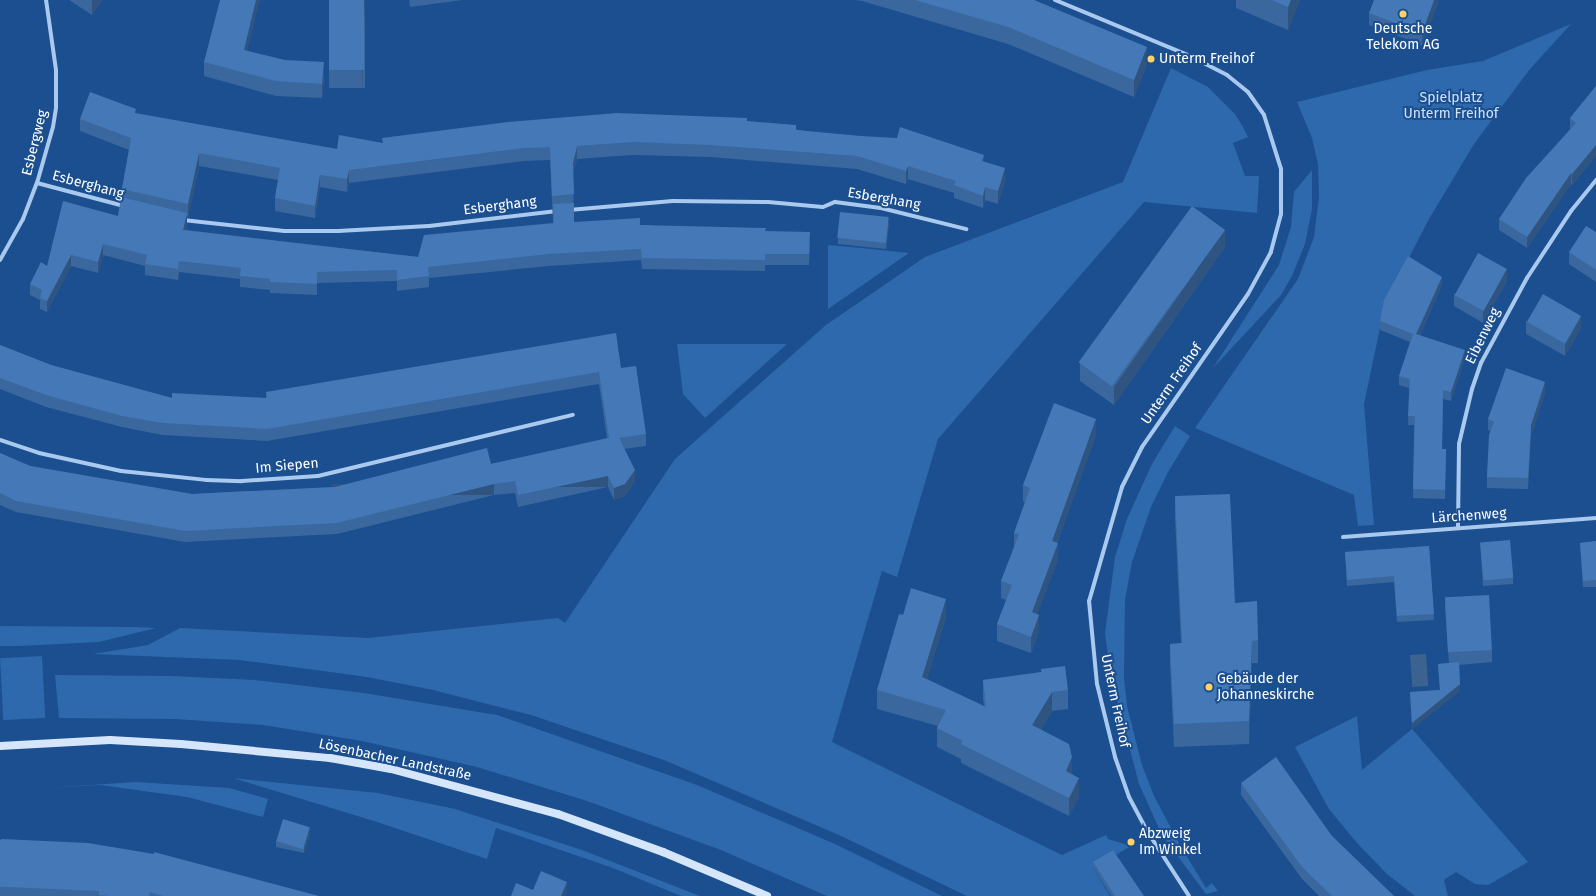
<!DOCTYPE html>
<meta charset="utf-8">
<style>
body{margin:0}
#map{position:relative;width:1596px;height:896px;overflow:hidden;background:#1b4f8f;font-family:"Fira Sans",sans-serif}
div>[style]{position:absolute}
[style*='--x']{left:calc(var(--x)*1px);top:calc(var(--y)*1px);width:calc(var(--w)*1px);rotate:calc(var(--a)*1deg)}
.green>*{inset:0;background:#2e69ad;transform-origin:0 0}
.water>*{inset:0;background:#3c6290;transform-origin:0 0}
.street>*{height:4px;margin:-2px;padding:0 2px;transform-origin:2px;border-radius:2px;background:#a9c9ee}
.secondary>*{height:8px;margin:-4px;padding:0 4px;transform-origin:4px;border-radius:4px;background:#d6e6fa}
.wall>*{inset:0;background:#3a679d;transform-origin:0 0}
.shaded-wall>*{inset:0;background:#305480;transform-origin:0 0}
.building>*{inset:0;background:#4478b7;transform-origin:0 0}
.dots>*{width:11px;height:11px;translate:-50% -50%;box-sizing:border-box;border:2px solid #1b4f8f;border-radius:50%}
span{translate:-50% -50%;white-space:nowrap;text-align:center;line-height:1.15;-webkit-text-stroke:4px #1b4f8f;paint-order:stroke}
.poi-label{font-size:14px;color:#fff}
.left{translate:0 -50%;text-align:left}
.park-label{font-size:14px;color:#cfe3fa}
.street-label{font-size:14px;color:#fff}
</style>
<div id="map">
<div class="green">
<div style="clip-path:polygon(1571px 24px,1530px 69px,1474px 144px,1429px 219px,1385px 304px,1364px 404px,1374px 525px,1358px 526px,1354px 495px,1195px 428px,1298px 279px,1314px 237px,1319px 197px,1318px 164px,1312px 138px,1297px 102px,1427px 70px,1483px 61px)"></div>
<div style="clip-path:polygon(1171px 68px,1208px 87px,1235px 114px,1243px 127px,1248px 137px,1233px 143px,1245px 176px,1259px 176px,1257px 213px,1144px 202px,938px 439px,897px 577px,882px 571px,832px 742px,1062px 855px,1106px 835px,1108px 839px,1131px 846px,1093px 868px,1110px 896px,967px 896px,839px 835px,664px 760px,531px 715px,433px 690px,367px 677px,240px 660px,93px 654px,148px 645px,180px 628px,368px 638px,558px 618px,565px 623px,675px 459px,826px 325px,925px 257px,1123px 182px)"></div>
<div style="clip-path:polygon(1312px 170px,1312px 209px,1305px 244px,1292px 276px,1281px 295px,1213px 368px,1279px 265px,1291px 227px,1294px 192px)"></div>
<div style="clip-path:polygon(828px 245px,861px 248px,909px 253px,828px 309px)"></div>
<div style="clip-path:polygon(677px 344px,787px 344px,705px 418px,683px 394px)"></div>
<div style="clip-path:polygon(1175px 426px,1190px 436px,1168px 472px,1151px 507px,1132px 562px,1125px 600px,1124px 677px,1127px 706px,1142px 765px,1154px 796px,1181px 847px,1206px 888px,1212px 883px,1218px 891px,1206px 894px,1162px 835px,1139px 784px,1111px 677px,1105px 633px,1115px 557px,1127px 519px,1152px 464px)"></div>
<div style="clip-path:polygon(0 626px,134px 627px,156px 628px,99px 642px,19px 646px,0 646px)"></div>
<div style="left:42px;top:656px;width:62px;height:42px;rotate:87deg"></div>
<div style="clip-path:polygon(55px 675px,171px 676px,255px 680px,364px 693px,497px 715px,697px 785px,835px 844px,942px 896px,827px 896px,721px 850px,587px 801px,477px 767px,362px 741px,263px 725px,174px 719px,59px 718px)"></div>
<div style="clip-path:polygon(1357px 716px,1362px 770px,1412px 729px,1528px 862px,1488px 885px,1475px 884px,1456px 872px,1444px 880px,1448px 896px,1415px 896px,1387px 874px,1356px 842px,1329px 809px,1295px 747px)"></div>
<div style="clip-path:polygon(233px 778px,378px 793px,455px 809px,582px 850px,700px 896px,681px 896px,613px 868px,496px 828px,487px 859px,374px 821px)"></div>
<div style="clip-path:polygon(136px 782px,229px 788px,268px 799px,263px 817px,187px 797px,100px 785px,46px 788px)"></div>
</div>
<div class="water">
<div style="left:1426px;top:654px;width:32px;height:16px;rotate:86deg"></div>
</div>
<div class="street">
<div style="--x:1055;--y:0;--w:144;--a:22.5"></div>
<div style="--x:1188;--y:55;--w:44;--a:27.1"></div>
<div style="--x:1227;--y:75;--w:27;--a:39"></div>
<div style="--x:1248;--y:92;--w:28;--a:55"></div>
<div style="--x:1264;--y:115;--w:57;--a:72.5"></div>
<div style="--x:1281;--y:169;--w:45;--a:90"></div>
<div style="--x:1281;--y:214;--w:39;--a:105"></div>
<div style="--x:1271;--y:252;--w:48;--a:118.7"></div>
<div style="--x:1248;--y:294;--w:186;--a:124.7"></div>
<div style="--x:1142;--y:447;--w:45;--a:116.6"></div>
<div style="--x:1122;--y:487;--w:119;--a:106.1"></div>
<div style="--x:1089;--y:601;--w:83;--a:84.5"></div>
<div style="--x:1097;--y:684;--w:75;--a:76.1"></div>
<div style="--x:1115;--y:757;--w:42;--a:70.7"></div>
<div style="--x:1129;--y:797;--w:38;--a:62"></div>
<div style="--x:1147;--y:831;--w:77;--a:57.1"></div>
<div style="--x:37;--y:183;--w:90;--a:14.8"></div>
<div style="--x:569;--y:210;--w:104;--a:-4.9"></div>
<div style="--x:673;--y:201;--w:95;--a:0.6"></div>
<div style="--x:768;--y:202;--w:55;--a:5.2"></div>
<div style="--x:823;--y:207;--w:13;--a:-23"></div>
<div style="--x:835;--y:202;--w:46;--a:7.4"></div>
<div style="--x:881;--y:208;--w:88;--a:13.9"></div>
<div style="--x:183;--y:220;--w:102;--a:6.2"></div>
<div style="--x:284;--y:231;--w:54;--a:0"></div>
<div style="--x:338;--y:231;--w:91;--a:-3.1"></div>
<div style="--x:429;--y:226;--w:129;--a:-6.7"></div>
<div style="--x:0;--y:260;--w:47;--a:-60.7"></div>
<div style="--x:23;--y:219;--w:39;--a:-69"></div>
<div style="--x:37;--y:183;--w:58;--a:-74.1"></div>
<div style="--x:53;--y:127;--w:20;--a:-81"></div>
<div style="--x:56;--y:107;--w:37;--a:-90"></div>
<div style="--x:56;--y:70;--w:71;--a:-98.1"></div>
<div style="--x:0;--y:440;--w:41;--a:18.4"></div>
<div style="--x:39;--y:453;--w:84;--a:12.4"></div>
<div style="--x:121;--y:471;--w:85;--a:6"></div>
<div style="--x:206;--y:480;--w:36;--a:2"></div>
<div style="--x:242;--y:481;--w:76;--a:-3.8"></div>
<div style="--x:318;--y:476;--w:262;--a:-13.5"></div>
<div style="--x:1458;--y:527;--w:83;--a:-89.3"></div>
<div style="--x:1459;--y:444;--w:57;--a:-76.7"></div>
<div style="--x:1472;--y:389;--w:28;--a:-71"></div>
<div style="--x:1481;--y:363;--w:97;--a:-61.6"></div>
<div style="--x:1527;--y:278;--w:80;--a:-56.7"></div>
<div style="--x:1571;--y:211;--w:40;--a:-51"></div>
<div style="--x:1343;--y:537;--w:254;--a:-4.3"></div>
</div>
<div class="secondary">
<div style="--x:0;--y:746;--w:110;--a:-3.1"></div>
<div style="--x:110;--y:740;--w:71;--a:3.2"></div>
<div style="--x:181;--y:744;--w:150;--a:5.4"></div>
<div style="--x:330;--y:758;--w:62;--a:10.2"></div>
<div style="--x:391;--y:769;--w:173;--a:15.1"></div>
<div style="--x:558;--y:814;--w:112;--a:19.9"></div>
<div style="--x:663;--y:852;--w:113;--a:22.9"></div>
</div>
<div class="wall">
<div style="clip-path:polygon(69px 0,102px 0,92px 15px)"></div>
<div style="left:329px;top:0;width:36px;height:88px"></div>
<div style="clip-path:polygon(409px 0,463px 0,410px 7px)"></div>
<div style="clip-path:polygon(856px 0,1034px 0,1147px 64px,1134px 97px,1008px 44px,862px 1px)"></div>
<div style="clip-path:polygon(1236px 0,1300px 0,1288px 30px,1236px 8px)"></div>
<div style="clip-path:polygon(1438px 0,1438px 3px,1422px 45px,1369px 25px,1369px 13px)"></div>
<div style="clip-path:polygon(247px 51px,324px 77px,322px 98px,276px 96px,204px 76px,204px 62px)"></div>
<div style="clip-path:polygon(1596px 86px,1596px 156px,1572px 185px,1571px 184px,1527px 248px,1499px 230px,1499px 219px,1570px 129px,1570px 118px)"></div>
<div style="clip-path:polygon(evenodd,136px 114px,337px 149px,382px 143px,747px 121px,984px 162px,1005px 181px,998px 204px,985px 200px,983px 208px,954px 198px,954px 193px,908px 179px,906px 184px,857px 169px,710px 157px,633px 155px,577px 159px,573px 174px,574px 222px,766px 231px,810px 243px,809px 265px,765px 265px,765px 271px,642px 269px,641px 260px,549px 266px,429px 278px,429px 287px,397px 291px,397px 281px,317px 283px,317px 295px,270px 293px,270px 290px,240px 287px,240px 279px,179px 272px,178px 280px,145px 275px,145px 266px,103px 255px,98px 273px,71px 266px,47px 312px,40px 309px,40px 300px,30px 295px,30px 284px,47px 266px,118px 216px,122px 198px,122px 189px,129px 150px,80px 131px,80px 119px,136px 114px,550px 160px,553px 223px,418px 257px,186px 230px,187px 224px,187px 217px,188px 217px,199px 166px,278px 180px,275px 198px,275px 211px,315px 218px,320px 187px,347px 192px,349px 183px,523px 161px,550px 160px)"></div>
<div style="clip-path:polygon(889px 223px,886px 249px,838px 244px,838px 238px)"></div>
<div style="clip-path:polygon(1596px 232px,1596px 282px,1569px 264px,1569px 252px)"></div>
<div style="clip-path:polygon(1225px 247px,1114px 405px,1080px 381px,1080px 363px)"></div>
<div style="clip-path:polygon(1507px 281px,1483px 323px,1454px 306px,1454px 294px)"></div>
<div style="clip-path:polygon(1442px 285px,1420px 335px,1465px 358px,1451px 401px,1443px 399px,1442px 449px,1446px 449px,1445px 499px,1413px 498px,1414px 425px,1408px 425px,1409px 388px,1399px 385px,1399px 376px,1410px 342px,1380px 330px,1380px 321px)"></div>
<div style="clip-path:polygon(1526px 321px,1581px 328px,1565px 356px,1526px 334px)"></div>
<div style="clip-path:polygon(0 345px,51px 365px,172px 398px,266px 398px,266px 392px,621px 368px,646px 434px,646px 446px,624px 449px,635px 481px,625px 496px,614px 500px,608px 487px,518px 507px,515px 493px,494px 495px,337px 534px,185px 542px,16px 512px,0 505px,0 453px,30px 466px,192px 494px,335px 487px,491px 464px,607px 438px,599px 384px,267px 441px,162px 435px,122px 427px,46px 407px,0 389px)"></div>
<div style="clip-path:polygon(1545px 393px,1531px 436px,1528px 489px,1487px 488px,1487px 477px,1490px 431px,1488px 430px,1488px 419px)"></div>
<div style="clip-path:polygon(1096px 435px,1057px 543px,1058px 560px,1037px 614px,1039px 631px,1031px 653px,997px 641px,997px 624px,1006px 600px,1001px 598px,1001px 581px,1014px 548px,1014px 533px,1025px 502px,1023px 502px,1023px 485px)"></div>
<div style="clip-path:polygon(1175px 496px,1235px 603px,1258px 640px,1258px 663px,1252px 663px,1249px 744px,1174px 747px,1170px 667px,1170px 644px,1181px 643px,1175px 519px)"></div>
<div style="clip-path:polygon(1596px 541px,1596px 587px,1583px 587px,1580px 543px)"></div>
<div style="clip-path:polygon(1480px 542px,1513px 578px,1513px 584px,1483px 586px)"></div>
<div style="clip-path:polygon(1429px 546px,1434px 620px,1397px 622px,1394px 582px,1347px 586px,1345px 552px)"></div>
<div style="clip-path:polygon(1445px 596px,1492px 650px,1492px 662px,1459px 665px,1460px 691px,1412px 729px,1410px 692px,1440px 690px,1438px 664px,1449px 663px,1445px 608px)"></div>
<div style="clip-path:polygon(903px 615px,946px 617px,927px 679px,984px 706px,983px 698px,983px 680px,1041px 672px,1041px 669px,1068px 690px,1068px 709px,1052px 711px,1041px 729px,1072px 774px,1079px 796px,1069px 816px,961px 763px,961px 759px,937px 747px,937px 728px,938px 726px,877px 709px,877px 690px)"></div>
<div style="clip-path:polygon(1241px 783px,1332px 836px,1394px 896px,1319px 896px,1302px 879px,1241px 795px)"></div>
<div style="clip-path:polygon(310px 833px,304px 853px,276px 847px,276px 841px)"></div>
<div style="clip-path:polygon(0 840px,319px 896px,0 896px)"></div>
<div style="clip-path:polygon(1093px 862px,1144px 896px,1111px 896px,1093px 868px)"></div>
</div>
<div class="shaded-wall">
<div style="clip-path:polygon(93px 0,102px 0,92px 15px,92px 1px)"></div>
<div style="clip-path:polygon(256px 0,260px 0,244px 64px,244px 50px)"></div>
<div style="clip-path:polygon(364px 0,365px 0,362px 89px,362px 71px)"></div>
<div style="clip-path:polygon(1291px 0,1300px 0,1288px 30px,1288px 7px)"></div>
<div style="clip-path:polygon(1434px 0,1438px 0,1438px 3px,1422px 45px,1422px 33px)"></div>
<div style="clip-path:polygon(1147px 47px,1147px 64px,1134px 97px,1134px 80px)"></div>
<div style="clip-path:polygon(324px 62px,324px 77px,322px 98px,322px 84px)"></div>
<div style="clip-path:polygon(1596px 145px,1596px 156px,1572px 185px,1572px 174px)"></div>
<div style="clip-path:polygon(577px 146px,577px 159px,573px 175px,573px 163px)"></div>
<div style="clip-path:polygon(199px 153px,199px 166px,188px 217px,188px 204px)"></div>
<div style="clip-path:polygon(984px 155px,984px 167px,982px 161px)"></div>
<div style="clip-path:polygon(908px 166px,908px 179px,906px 184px,906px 171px)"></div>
<div style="clip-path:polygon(1005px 168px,1005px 181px,998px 204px,998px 191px)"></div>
<div style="clip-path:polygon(349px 170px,349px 183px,347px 192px,347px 179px)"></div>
<div style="clip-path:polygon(1571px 173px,1571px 184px,1527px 248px,1527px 237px)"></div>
<div style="clip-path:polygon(320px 175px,320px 187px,315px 218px,315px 206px)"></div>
<div style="clip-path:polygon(985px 187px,985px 200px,983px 208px,983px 196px)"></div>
<div style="clip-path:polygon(187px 213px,187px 224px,183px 241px,183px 230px)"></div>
<div style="clip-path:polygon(889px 217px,889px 223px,886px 249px,886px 243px)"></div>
<div style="clip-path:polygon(1225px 230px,1225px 247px,1114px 405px,1114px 387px)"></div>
<div style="clip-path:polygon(103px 244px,103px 255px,98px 273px,98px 262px)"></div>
<div style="clip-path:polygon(71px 255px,71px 266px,47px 312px,47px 301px)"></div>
<div style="clip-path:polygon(1507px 269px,1507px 281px,1483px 323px,1483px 311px)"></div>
<div style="clip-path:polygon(1442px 277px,1442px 285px,1416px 343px,1416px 334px)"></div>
<div style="clip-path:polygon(1581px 316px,1581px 328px,1565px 356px,1565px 343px)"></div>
<div style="clip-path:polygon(1465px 350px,1465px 358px,1451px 401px,1451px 392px)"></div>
<div style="clip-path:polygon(1545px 382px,1545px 393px,1531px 436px,1528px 489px,1531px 425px)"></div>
<div style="clip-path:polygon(1096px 419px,1096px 435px,1052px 557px,1052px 541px)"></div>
<div style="clip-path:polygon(635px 470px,635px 481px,625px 496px,614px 500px,614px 488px)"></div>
<div style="left:608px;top:476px;width:11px;height:92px;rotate:90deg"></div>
<div style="left:494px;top:484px;width:11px;height:162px;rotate:90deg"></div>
<div style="clip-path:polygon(1058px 543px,1058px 560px,1032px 628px,1032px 612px)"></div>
<div style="clip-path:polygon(946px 599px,946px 617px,922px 696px,922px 677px)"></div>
<div style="clip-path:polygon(1039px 615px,1039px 631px,1031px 653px,1031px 637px)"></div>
<div style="clip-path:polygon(1252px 641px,1252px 663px,1249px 744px,1249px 721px)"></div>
<div style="clip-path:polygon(1460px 684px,1460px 691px,1412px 729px,1412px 723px)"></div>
<div style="clip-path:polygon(1052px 692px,1052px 711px,1032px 743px,1032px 725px)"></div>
<div style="clip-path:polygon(1072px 757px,1072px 776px,1066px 771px)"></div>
<div style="clip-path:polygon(1079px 778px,1079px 796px,1069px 816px,1069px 798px)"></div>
<div style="clip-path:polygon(310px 827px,310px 833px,304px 853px,304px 847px)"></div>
<div style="clip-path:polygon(567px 882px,567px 893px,565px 896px,561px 896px)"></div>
</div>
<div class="building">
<div style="clip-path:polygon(220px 0,256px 0,244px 50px,285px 60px,324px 62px,322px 84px,276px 81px,204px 62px)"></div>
<div style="left:329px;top:0;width:35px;height:70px"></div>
<div style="clip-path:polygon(915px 0,1034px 0,1147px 47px,1134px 80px,1008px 27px)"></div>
<div style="clip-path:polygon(1272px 0,1291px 0,1288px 7px)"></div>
<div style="clip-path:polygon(1374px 0,1434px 0,1422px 33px,1369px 13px)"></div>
<div style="clip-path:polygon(1596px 86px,1596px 145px,1572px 174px,1571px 173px,1527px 237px,1499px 219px,1526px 178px,1576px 123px,1570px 118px)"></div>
<div style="clip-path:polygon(90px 92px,136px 109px,135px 113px,337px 149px,339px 135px,383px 143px,382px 138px,508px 122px,617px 113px,747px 118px,747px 121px,796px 125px,796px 130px,861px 136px,897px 138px,900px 127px,984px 155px,982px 161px,1005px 168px,998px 191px,985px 187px,983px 196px,954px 185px,956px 181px,908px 166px,906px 171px,857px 156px,710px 145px,633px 142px,577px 146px,573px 163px,574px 194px,552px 196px,550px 147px,523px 148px,349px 170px,347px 179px,320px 175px,315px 206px,275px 198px,280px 168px,199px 153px,188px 204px,122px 189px,131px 138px,80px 119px)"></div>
<div style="clip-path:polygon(121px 197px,187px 213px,183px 230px,418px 257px,424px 235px,554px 223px,553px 204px,574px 203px,574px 222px,640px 218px,640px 225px,766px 228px,765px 231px,810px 232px,809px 254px,765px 254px,765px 260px,642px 258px,641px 249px,549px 254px,428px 267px,429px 276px,397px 280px,397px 270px,317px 272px,317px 284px,270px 282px,270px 279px,240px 276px,241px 268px,179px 261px,178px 269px,145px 264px,147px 255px,103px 244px,98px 262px,71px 255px,47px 301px,40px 298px,42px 290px,30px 284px,41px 262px,47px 266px,63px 201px,118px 216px)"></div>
<div style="left:1192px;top:206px;width:41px;height:193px;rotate:36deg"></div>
<div style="left:840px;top:212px;width:49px;height:26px;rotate:6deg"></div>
<div style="clip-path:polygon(1586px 226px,1596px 232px,1596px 270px,1569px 252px)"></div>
<div style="left:1478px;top:253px;width:33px;height:48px;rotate:29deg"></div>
<div style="clip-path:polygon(1408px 256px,1442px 277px,1416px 334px,1465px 350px,1451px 392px,1443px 390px,1442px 449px,1446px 449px,1445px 490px,1413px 489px,1415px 416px,1408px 416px,1410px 379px,1399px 376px,1413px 334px,1380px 321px,1384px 300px)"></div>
<div style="left:1543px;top:294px;width:44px;height:32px;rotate:30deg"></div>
<div style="clip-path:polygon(616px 333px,621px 368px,636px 366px,646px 434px,619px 438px,635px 470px,625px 484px,614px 488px,608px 476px,518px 495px,515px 481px,494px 484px,337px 523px,185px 531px,16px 501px,0 493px,0 453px,30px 466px,192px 494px,335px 487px,487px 448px,491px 464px,609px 438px,599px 372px,267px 429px,162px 423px,122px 416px,46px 395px,0 378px,0 345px,51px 365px,172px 398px,172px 393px,267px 398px,266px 392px)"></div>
<div style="clip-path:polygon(1506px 368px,1545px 382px,1531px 425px,1528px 478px,1487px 477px,1489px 435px,1494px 422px,1488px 419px)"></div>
<div style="clip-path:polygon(1054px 403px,1096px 419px,1052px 541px,1058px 543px,1032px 612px,1039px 615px,1031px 637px,997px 624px,1012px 585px,1001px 581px,1019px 534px,1014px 533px,1030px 488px,1023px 485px)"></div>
<div style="clip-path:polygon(1230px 494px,1235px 603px,1257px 601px,1258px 640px,1252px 641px,1249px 721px,1174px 724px,1170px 644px,1182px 643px,1175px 496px)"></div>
<div style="left:1510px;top:540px;width:38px;height:30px;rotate:85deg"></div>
<div style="clip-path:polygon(1596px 541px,1596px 580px,1583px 581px,1580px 543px)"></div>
<div style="clip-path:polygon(1429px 546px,1434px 614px,1397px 616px,1394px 576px,1347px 580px,1345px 552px)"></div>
<div style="clip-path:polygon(911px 588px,946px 599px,922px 677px,986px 707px,983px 680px,1042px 672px,1041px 669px,1065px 666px,1068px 690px,1052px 692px,1032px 725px,1069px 744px,1072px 757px,1066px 771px,1079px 778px,1069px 798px,961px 744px,963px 741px,937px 728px,946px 710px,877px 690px,899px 614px,903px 615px)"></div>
<div style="left:1489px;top:595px;width:55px;height:44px;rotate:87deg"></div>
<div style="clip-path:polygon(1459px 662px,1460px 684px,1412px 723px,1410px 692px,1440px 690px,1438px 664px)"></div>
<div style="clip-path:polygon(1276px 757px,1332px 836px,1394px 896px,1332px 896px,1302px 867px,1241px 783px)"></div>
<div style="left:283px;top:819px;width:28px;height:23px;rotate:17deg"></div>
<div style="clip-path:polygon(2px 839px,88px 843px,154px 854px,154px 852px,319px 896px,163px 896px,150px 892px,149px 896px,108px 896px,99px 895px,99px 891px,6px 887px,0 887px,0 840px)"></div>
<div style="clip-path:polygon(1113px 850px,1144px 896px,1115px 896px,1093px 862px)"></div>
<div style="clip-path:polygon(541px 871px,567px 882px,561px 896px,511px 896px,516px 883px,533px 890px)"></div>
</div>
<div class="dots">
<div style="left:1403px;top:14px;background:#ffd166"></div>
<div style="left:1151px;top:59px;background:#ffd166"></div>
<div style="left:1209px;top:687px;background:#ffd166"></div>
<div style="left:1131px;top:842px;background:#ffd166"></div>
</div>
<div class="poi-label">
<span style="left:1403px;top:37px">Deutsche<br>Telekom AG</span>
<span class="left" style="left:1159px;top:59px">Unterm Freihof</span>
<span class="left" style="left:1217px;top:687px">Gebäude der<br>Johanneskirche</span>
<span class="left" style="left:1139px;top:842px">Abzweig<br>Im Winkel</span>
</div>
<div class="park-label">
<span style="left:1451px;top:106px">Spielplatz<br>Unterm Freihof</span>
</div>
<div class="street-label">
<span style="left:35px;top:143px;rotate:-76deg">Esbergweg</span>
<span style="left:88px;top:185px;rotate:15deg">Esberghang</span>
<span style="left:884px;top:199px;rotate:10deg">Esberghang</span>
<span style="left:500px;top:206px;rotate:-7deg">Esberghang</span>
<span style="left:1483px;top:336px;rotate:-64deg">Eibenweg</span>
<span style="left:1172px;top:384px;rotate:-55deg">Unterm Freihof</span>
<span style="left:287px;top:466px;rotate:-5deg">Im Siepen</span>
<span style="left:1469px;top:516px;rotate:-4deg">Lärchenweg</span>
<span style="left:1115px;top:701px;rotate:78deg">Unterm Freihof</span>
<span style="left:395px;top:760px;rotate:12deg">Lösenbacher Landstraße</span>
</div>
</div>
